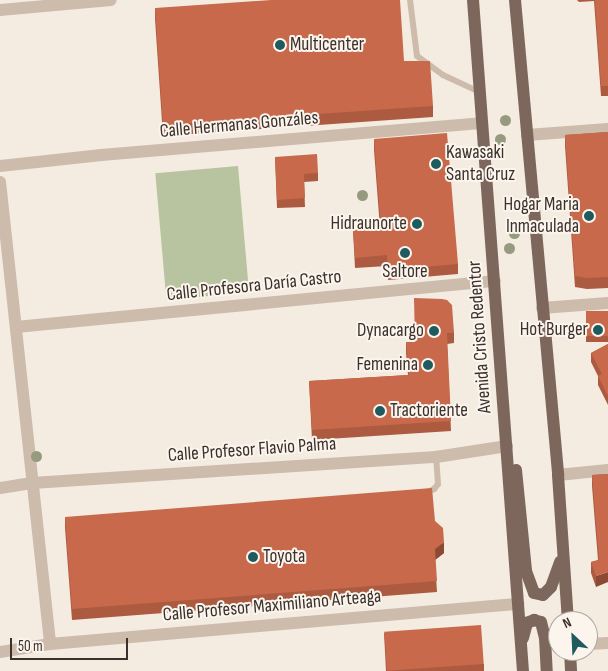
<!DOCTYPE html>
<meta charset="utf-8">
<style>
body{margin:0}
#map{position:relative;width:608px;height:671px;overflow:hidden;background:#f4ebe1;font-family:"Sofia Sans Condensed",sans-serif}
div>[style]{position:absolute}
[style*='--x']{left:calc(var(--x)*1px);top:calc(var(--y)*1px);width:calc(var(--w)*1px);rotate:calc(var(--a)*1deg)}
.green>*{inset:0;background:#b8c4a0;transform-origin:0 0}
.service>*{height:6px;margin:-3px;padding:0 3px;transform-origin:3px;border-radius:3px;background:#cdbbac}
.minor>*{height:12px;margin:-6px;padding:0 6px;transform-origin:6px;border-radius:6px;background:#cdbbac}
.primary>*{height:12px;margin:-6px;padding:0 6px;transform-origin:6px;border-radius:6px;background:#7d675c}
.trees>*{width:11px;height:11px;margin:-5.5px;border-radius:50%;background:#969b7f}
.wall>*{inset:0;background:#ac5a40;transform-origin:0 0}
.shaded-wall>*{inset:0;background:#8c4a34}
.building>*{inset:0;background:#c8694b;transform-origin:0 0}
.dots>*{width:14px;height:14px;translate:-50% -50%;box-sizing:border-box;border:2px solid #fbf5ee;border-radius:50%}
span{translate:-50% -50%;white-space:nowrap;text-align:center;line-height:1.15;-webkit-text-stroke:4px #fbf5ee;paint-order:stroke}
.poi-label{font-size:19px;color:#3b302b}
.left{translate:0 -50%;text-align:left}
.right{translate:-100% -50%;text-align:right}
.street-label{font-size:19px;color:#3b302b}
.north{position:absolute;left:548px;top:611px;width:50px;height:50px;box-sizing:border-box;background:#fbf5ee;border:1px solid #aea6a0;border-radius:50%;rotate:335deg;font-size:14px;font-weight:700;line-height:20px;text-align:center;color:#3b302b}
.north::after{content:'';display:block;margin:auto;width:18px;height:22px;background:#1f5a5e;clip-path:polygon(50% 0,100% 100%,50% 72%,0 100%)}
.scale{position:absolute;left:10px;top:638px;width:118px;height:22px;box-sizing:border-box;border:2px solid #3b302b;border-top:0;padding-left:6px;font-size:15px;line-height:18px;white-space:nowrap;color:#3b302b;-webkit-text-stroke:4px #fbf5ee;paint-order:stroke}
</style>
<div id="map">
<div class="green">
<div style="left:238px;top:166px;width:127px;height:83px;rotate:85deg"></div>
</div>
<div class="service">
<div style="--x:410;--y:0;--w:56;--a:82.9"></div>
<div style="--x:417;--y:56;--w:32;--a:36"></div>
<div style="--x:443;--y:75;--w:40;--a:25"></div>
<div style="--x:425;--y:493;--w:10;--a:-24"></div>
<div style="--x:434;--y:489;--w:6;--a:-51"></div>
<div style="--x:438;--y:484;--w:27;--a:-94"></div>
</div>
<div class="minor">
<div style="--x:0;--y:10;--w:111;--a:-5.1"></div>
<div style="--x:527;--y:135;--w:81;--a:-4.2"></div>
<div style="--x:0;--y:166;--w:102;--a:-6.2"></div>
<div style="--x:101;--y:155;--w:381;--a:-4.8"></div>
<div style="--x:0;--y:182;--w:465;--a:83.8"></div>
<div style="--x:542;--y:308;--w:66;--a:-4.3"></div>
<div style="--x:16;--y:327;--w:481;--a:-5.5"></div>
<div style="--x:558;--y:475;--w:50;--a:-5.7"></div>
<div style="--x:0;--y:488;--w:32;--a:-9"></div>
<div style="--x:32;--y:483;--w:405;--a:-3.7"></div>
<div style="--x:436;--y:457;--w:72;--a:-8.8"></div>
<div style="--x:588;--y:644;--w:20;--a:-3"></div>
<div style="--x:0;--y:652;--w:51;--a:-9.1"></div>
<div style="--x:50;--y:644;--w:470;--a:-4.9"></div>
</div>
<div class="primary">
<div style="--x:473;--y:0;--w:673;--a:85.74"></div>
<div style="--x:515;--y:0;--w:477;--a:84.8"></div>
<div style="--x:558;--y:475;--w:146;--a:86.1"></div>
<div style="--x:516;--y:470;--w:101;--a:84.3"></div>
<div style="--x:526;--y:571;--w:23;--a:70"></div>
<div style="--x:534;--y:593;--w:9;--a:13"></div>
<div style="--x:543;--y:595;--w:11;--a:-45"></div>
<div style="--x:551;--y:587;--w:27;--a:-70"></div>
<div style="--x:523;--y:638;--w:16;--a:-75"></div>
<div style="--x:527;--y:623;--w:8;--a:-23"></div>
<div style="--x:534;--y:620;--w:7;--a:16"></div>
<div style="--x:541;--y:622;--w:16;--a:76"></div>
<div style="--x:545;--y:638;--w:33;--a:87"></div>
<div style="--x:570;--y:651;--w:20;--a:87"></div>
</div>
<div class="trees">
<div style="left:505px;top:120px"></div>
<div style="left:500px;top:139px"></div>
<div style="left:362px;top:195px"></div>
<div style="left:514px;top:233px"></div>
<div style="left:509px;top:248px"></div>
<div style="left:36px;top:456px"></div>
</div>
<div class="wall">
<div style="clip-path:polygon(577px 0,608px 0,608px 96px,601px 96px,594px 1px,579px 2px)"></div>
<div style="clip-path:polygon(155px 8px,404px 61px,433px 106px,433px 117px,163px 136px,155px 19px)"></div>
<div style="clip-path:polygon(608px 132px,608px 288px,587px 289px,575px 287px,565px 146px,565px 135px)"></div>
<div style="clip-path:polygon(374px 139px,458px 264px,458px 274px,388px 280px,387px 266px,355px 268px,353px 230px,380px 228px,374px 150px)"></div>
<div style="clip-path:polygon(275px 157px,318px 173px,318px 181px,304px 182px,305px 207px,277px 208px)"></div>
<div style="clip-path:polygon(447px 300px,454px 333px,454px 343px,447px 344px,451px 431px,312px 440px,309px 381px,408px 375px,406px 353px,406px 342px,414px 342px)"></div>
<div style="left:608px;top:311px;width:31px;height:22px;rotate:90deg"></div>
<div style="clip-path:polygon(608px 344px,608px 405px,598px 385px,598px 376px,591px 362px,591px 353px)"></div>
<div style="clip-path:polygon(608px 474px,596px 587px,591px 573px,591px 562px,598px 560px,592px 486px,592px 475px)"></div>
<div style="clip-path:polygon(65px 517px,435px 521px,444px 553px,435px 560px,437px 592px,72px 620px,65px 528px)"></div>
<div style="clip-path:polygon(384px 633px,484px 664px,484px 671px,386px 671px)"></div>
</div>
<div class="shaded-wall">
<div style="clip-path:polygon(444px 542px,444px 553px,435px 560px,435px 549px)"></div>
<div style="clip-path:polygon(608px 572px,608px 582px,596px 587px,596px 576px)"></div>
</div>
<div class="building">
<div style="clip-path:polygon(271px 0,400px 0,404px 61px,430px 61px,433px 106px,163px 125px,155px 8px)"></div>
<div style="clip-path:polygon(595px 0,608px 0,608px 86px,601px 86px)"></div>
<div style="clip-path:polygon(608px 132px,608px 277px,587px 278px,575px 276px,565px 135px)"></div>
<div style="clip-path:polygon(447px 133px,458px 264px,388px 270px,387px 255px,355px 258px,353px 230px,381px 228px,374px 139px)"></div>
<div style="clip-path:polygon(317px 154px,318px 173px,304px 174px,305px 198px,277px 200px,275px 157px)"></div>
<div style="clip-path:polygon(414px 298px,442px 299px,447px 300px,452px 305px,454px 333px,447px 333px,451px 421px,312px 430px,309px 381px,409px 375px,406px 342px,415px 342px)"></div>
<div style="left:608px;top:311px;width:25px;height:22px;rotate:90deg"></div>
<div style="clip-path:polygon(608px 344px,608px 396px,598px 376px,602px 374px,591px 353px)"></div>
<div style="clip-path:polygon(608px 474px,608px 572px,596px 576px,591px 562px,599px 560px,592px 475px)"></div>
<div style="clip-path:polygon(432px 488px,435px 521px,443px 528px,444px 542px,435px 549px,437px 581px,72px 609px,65px 517px)"></div>
<div style="left:481px;top:625px;width:39px;height:97px;rotate:86deg"></div>
</div>
<div class="dots">
<div style="left:280px;top:45px;background:#1f5a5e"></div>
<div style="left:436px;top:164px;background:#1f5a5e"></div>
<div style="left:589px;top:216px;background:#1f5a5e"></div>
<div style="left:417px;top:224px;background:#1f5a5e"></div>
<div style="left:405px;top:253px;background:#1f5a5e"></div>
<div style="left:598px;top:330px;background:#1f5a5e"></div>
<div style="left:434px;top:331px;background:#1f5a5e"></div>
<div style="left:428px;top:365px;background:#1f5a5e"></div>
<div style="left:380px;top:411px;background:#1f5a5e"></div>
<div style="left:253px;top:557px;background:#1f5a5e"></div>
</div>
<div class="poi-label">
<span class="left" style="left:290px;top:45px">Multicenter</span>
<span class="left" style="left:446px;top:164px">Kawasaki<br>Santa Cruz</span>
<span class="right" style="left:579px;top:216px">Hogar Maria<br>Inmaculada</span>
<span class="right" style="left:407px;top:224px">Hidraunorte</span>
<span style="left:405px;top:272px">Saltore</span>
<span class="right" style="left:588px;top:330px">Hot Burger</span>
<span class="right" style="left:424px;top:331px">Dynacargo</span>
<span class="right" style="left:418px;top:365px">Femenina</span>
<span class="left" style="left:390px;top:411px">Tractoriente</span>
<span class="left" style="left:263px;top:557px">Toyota</span>
</div>
<div class="street-label">
<span style="left:239px;top:125px;rotate:-5deg">Calle Hermanas Gonzáles</span>
<span style="left:254px;top:286px;rotate:-6deg">Calle Profesora Daría Castro</span>
<span style="left:480px;top:337px;rotate:-94deg">Avenida Cristo Redentor</span>
<span style="left:252px;top:450px;rotate:-4deg">Calle Profesor Flavio Palma</span>
<span style="left:272px;top:606px;rotate:-5deg">Calle Profesor Maximiliano Arteaga</span>
</div>
<div class="north">N</div>
<div class="scale">50 m</div>
</div>
